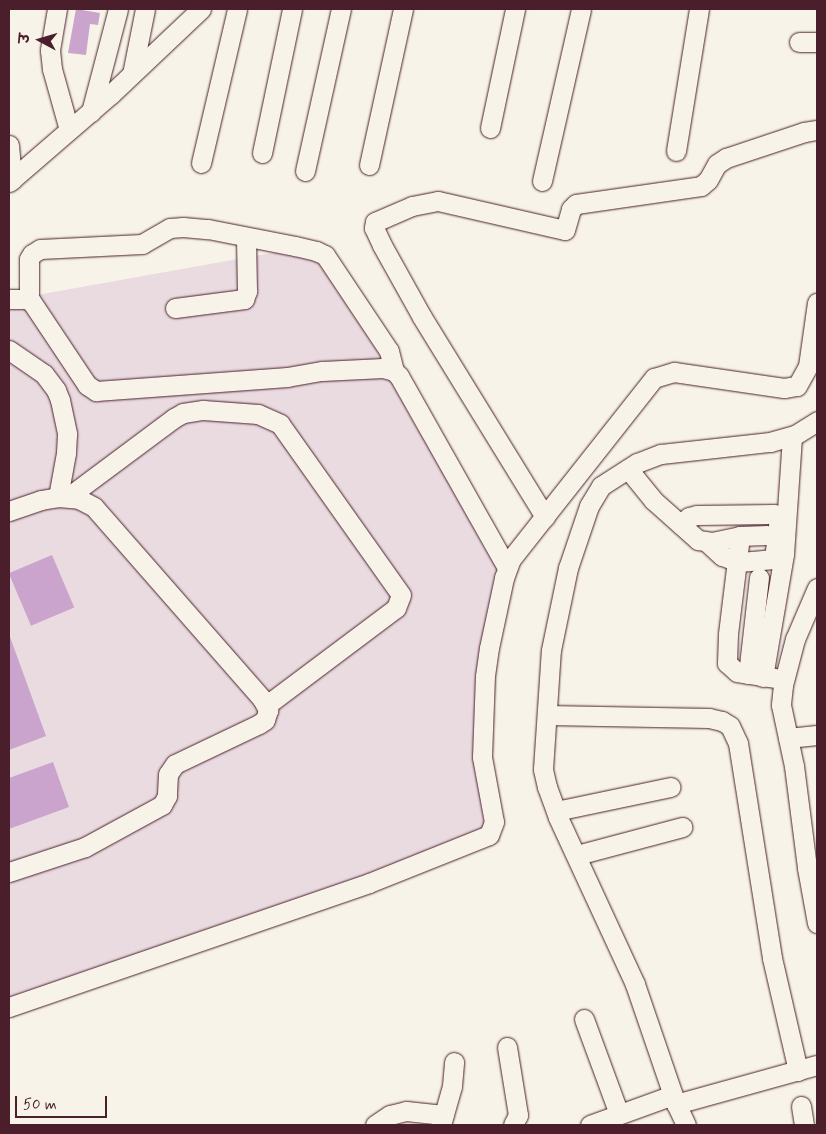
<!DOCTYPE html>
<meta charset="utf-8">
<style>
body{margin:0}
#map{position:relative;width:826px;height:1134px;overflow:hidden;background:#f7f3e8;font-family:Mynerve,"Playpen Sans Deva",sans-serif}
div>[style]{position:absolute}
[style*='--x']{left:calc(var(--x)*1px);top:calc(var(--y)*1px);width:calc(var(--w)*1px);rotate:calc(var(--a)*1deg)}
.built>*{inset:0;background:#eadbe0}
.building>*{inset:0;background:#caa4cc;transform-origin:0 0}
.roads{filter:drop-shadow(0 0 1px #4a1f2b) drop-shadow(0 0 1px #4a1f2b)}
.minor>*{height:19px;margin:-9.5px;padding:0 9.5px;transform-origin:9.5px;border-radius:9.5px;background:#f7f3e8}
span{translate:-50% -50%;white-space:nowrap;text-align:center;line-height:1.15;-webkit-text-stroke:4px #f7f3e8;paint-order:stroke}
.frame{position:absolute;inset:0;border:10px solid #4a1f2b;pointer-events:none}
.north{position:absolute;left:15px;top:15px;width:50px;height:50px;-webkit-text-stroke:4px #f7f3e8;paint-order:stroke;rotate:276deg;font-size:14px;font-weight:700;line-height:20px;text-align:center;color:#4a1f2b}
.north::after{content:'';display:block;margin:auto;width:18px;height:22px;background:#4a1f2b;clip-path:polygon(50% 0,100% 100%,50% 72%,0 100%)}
.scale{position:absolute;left:15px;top:1096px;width:92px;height:22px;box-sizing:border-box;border:2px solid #4a1f2b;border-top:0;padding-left:6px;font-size:15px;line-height:18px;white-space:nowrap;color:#4a1f2b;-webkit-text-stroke:4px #f7f3e8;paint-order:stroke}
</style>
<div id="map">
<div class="built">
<div style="clip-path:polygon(311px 246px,515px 569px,498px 648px,489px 776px,501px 842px,9px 1011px,9px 300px)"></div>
</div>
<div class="building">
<div style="clip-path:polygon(76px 9px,100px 13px,98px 25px,90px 24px,86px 55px,68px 53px)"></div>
<div style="left:52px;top:555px;width:57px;height:47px;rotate:67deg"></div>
<div style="clip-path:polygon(10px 637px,46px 736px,9px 750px,9px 638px)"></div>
<div style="clip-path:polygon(53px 762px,69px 807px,9px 829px,9px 778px)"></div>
</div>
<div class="roads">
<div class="minor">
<div style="--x:57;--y:9;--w:42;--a:99.7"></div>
<div style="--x:50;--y:50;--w:19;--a:84"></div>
<div style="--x:52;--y:69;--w:63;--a:74.4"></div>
<div style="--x:799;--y:42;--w:18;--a:0"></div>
<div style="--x:132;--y:74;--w:66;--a:-78.7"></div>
<div style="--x:91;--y:112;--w:106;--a:-75.3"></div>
<div style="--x:490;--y:128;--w:122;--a:-78.1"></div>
<div style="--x:9;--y:145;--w:35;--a:85"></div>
<div style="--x:676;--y:151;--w:144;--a:-80.8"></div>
<div style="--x:262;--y:153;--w:147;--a:-78.2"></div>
<div style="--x:201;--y:163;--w:158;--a:-76.8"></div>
<div style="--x:369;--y:165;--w:160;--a:-77.7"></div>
<div style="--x:305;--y:171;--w:166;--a:-77.5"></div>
<div style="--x:542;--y:181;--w:176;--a:-77.2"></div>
<div style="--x:9;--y:182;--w:135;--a:-40.8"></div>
<div style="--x:111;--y:94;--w:124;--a:-43.4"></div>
<div style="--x:9;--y:299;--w:16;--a:0"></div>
<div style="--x:25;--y:299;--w:6;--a:18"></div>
<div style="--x:31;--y:301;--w:101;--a:56.3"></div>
<div style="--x:87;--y:385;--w:11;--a:34"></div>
<div style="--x:96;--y:391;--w:192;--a:-4.2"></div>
<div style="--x:287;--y:377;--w:36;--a:-10"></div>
<div style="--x:322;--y:371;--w:61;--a:-2.8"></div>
<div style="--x:383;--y:368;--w:11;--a:15"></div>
<div style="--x:394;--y:371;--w:7;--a:45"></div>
<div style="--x:399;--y:376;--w:220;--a:60.6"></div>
<div style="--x:29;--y:299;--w:40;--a:-90"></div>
<div style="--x:29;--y:259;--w:6;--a:-59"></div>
<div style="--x:32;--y:254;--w:9;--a:-32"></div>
<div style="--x:40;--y:249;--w:102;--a:-2.8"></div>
<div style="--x:142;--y:244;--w:32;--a:-30"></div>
<div style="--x:170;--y:228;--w:13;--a:-4"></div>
<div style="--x:183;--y:227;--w:25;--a:5"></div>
<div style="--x:208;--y:229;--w:89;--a:11.1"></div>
<div style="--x:295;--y:246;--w:22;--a:13"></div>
<div style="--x:316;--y:251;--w:10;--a:24"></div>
<div style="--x:325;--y:255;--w:115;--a:56.3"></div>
<div style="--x:389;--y:351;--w:21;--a:76"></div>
<div style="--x:175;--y:308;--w:70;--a:-7.4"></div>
<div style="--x:244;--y:299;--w:9;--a:-69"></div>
<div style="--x:247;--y:291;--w:54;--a:-91.1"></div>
<div style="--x:9;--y:350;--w:42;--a:34.4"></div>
<div style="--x:44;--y:374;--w:20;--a:53"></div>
<div style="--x:56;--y:390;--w:11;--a:68"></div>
<div style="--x:60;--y:400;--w:35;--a:78"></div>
<div style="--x:67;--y:434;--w:19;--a:93"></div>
<div style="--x:66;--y:453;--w:45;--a:100.3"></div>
<div style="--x:628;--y:469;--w:40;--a:51"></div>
<div style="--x:653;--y:500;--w:60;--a:41.6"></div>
<div style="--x:698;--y:540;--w:14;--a:8"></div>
<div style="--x:712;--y:542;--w:29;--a:-12"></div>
<div style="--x:740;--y:536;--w:27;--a:-2"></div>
<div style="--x:68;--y:497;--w:132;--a:-36.7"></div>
<div style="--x:174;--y:418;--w:10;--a:-29"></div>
<div style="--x:183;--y:413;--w:20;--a:-9"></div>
<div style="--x:203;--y:410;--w:55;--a:4.2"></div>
<div style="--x:258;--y:414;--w:24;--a:24"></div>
<div style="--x:280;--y:424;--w:209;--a:54.7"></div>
<div style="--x:401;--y:595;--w:14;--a:111"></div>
<div style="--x:396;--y:608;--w:161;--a:143.1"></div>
<div style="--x:9;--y:511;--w:34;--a:-19"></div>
<div style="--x:41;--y:500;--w:17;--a:-10"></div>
<div style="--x:58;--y:497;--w:21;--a:5"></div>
<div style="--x:79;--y:499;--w:17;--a:28"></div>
<div style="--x:94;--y:507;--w:255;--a:48.8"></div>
<div style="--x:262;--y:699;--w:13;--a:61"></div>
<div style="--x:268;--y:710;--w:10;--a:107"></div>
<div style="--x:265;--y:720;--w:7;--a:146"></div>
<div style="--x:259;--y:724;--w:93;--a:154.5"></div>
<div style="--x:175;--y:764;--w:12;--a:125"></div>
<div style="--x:168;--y:774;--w:22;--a:93"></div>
<div style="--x:167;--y:796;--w:10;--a:119"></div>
<div style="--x:162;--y:805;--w:88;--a:151.4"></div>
<div style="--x:85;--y:847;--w:80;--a:161.8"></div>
<div style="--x:545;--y:517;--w:235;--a:-121.6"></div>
<div style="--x:422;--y:317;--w:82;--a:-119.1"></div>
<div style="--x:382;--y:245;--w:19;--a:-115"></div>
<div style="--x:374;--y:228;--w:6;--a:-81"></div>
<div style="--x:375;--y:222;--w:40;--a:-23.4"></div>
<div style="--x:412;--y:206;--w:26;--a:-11"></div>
<div style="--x:438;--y:201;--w:130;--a:12.9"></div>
<div style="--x:565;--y:230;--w:22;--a:-74"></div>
<div style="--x:571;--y:209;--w:7;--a:-45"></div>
<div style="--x:576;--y:204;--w:126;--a:-8.2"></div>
<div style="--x:701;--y:186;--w:9;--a:-41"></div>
<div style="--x:708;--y:180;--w:18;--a:-61"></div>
<div style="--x:717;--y:164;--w:11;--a:-34"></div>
<div style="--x:726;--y:158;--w:82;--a:-18.4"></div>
<div style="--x:804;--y:132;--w:13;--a:-9"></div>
<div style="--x:680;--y:524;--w:11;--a:-38"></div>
<div style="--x:689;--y:517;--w:8;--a:-14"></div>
<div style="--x:697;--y:515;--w:77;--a:-0.7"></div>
<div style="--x:774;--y:514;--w:6;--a:39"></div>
<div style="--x:779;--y:518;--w:41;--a:97"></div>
<div style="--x:774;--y:559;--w:36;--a:175"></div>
<div style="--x:738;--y:562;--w:17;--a:-159"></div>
<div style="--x:722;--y:556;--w:21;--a:-137"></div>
<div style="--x:740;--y:536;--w:99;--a:97"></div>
<div style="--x:728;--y:634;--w:29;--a:92"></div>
<div style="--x:727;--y:663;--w:13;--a:42"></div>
<div style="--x:737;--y:672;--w:38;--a:9"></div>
<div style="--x:817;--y:588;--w:56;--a:113.3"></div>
<div style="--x:795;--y:639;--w:48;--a:104.6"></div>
<div style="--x:783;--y:685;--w:20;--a:96"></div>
<div style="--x:781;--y:705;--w:62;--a:78"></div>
<div style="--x:794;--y:766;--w:103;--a:82.7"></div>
<div style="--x:807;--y:868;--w:56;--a:79.7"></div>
<div style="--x:748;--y:674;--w:97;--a:-83.5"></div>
<div style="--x:763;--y:677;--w:125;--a:-80.3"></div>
<div style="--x:784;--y:554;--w:118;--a:-86.1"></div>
<div style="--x:547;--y:715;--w:162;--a:1.1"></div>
<div style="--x:709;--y:718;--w:13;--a:13"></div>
<div style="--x:722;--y:721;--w:9;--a:32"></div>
<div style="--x:730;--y:726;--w:19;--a:65"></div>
<div style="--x:738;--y:743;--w:218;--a:81"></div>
<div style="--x:772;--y:958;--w:116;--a:77"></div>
<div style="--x:788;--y:738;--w:29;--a:-6"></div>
<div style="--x:556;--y:811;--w:117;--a:-11.8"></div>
<div style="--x:577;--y:855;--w:109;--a:-14.9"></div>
<div style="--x:9;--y:1007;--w:381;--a:-19"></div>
<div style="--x:369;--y:883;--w:129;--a:-21.8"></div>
<div style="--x:489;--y:835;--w:14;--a:-69"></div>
<div style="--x:494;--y:822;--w:66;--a:-100.5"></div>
<div style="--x:482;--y:757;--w:81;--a:-87.9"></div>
<div style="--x:485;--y:676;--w:28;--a:-82"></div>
<div style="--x:489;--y:648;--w:72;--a:-77.9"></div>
<div style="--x:504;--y:578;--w:20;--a:-70"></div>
<div style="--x:511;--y:559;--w:231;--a:-51.7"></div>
<div style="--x:654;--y:378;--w:21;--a:-17"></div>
<div style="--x:674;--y:372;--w:111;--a:8.3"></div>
<div style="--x:784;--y:388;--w:13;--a:-9"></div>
<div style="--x:797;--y:386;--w:23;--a:-61"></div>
<div style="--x:808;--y:366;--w:64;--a:-81.9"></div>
<div style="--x:584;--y:1019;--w:101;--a:69.8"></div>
<div style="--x:507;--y:1047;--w:69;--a:80.8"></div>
<div style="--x:518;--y:1115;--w:11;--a:117"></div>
<div style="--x:676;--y:1104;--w:146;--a:-15.5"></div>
<div style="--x:801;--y:1106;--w:19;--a:81"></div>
<div style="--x:375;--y:1125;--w:18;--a:-34"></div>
<div style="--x:390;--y:1115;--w:16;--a:-14"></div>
<div style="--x:406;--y:1111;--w:38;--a:6"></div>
<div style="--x:441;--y:1125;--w:41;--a:-74.2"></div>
<div style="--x:452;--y:1086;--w:24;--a:-85"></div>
<div style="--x:590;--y:1125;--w:88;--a:-19.9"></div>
<div style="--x:686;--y:1125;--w:23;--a:-115"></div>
<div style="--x:676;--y:1104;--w:127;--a:-108.9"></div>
<div style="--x:635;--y:984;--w:184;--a:-114.8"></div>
<div style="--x:558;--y:817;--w:32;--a:-110"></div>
<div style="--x:547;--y:787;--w:18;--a:-103"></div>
<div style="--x:543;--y:769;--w:119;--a:-86.2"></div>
<div style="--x:551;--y:650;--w:84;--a:-78.3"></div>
<div style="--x:568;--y:568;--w:65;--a:-71.3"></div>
<div style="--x:589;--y:506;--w:23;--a:-59"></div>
<div style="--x:601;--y:486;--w:43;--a:-32.6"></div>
<div style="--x:637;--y:463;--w:26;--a:-21"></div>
<div style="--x:661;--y:454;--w:110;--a:-6.3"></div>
<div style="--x:770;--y:442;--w:26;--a:-16"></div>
<div style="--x:795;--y:435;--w:26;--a:-32"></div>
</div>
</div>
<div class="frame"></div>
<div class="north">उ</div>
<div class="scale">50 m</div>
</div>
